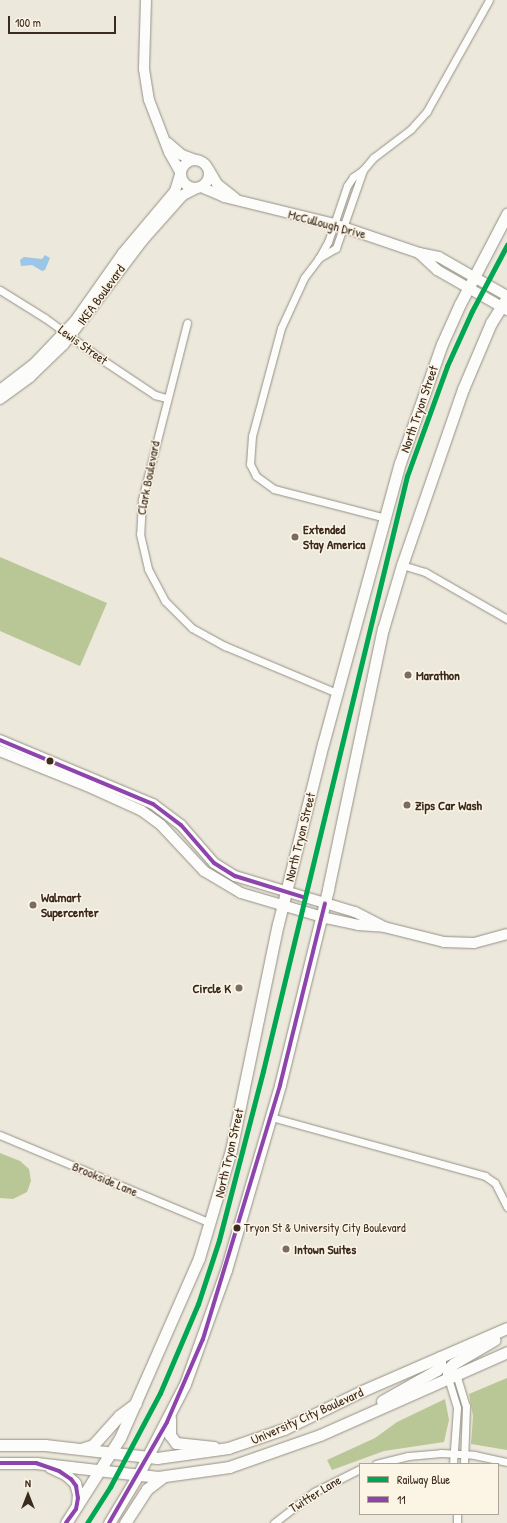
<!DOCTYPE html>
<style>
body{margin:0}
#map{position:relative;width:507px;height:1523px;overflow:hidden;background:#ece8db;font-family:"Patrick Hand",sans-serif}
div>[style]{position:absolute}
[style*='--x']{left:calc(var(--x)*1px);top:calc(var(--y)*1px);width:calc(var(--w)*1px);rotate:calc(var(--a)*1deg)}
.forest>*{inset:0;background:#b9c797}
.water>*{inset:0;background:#9cc6e7}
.roads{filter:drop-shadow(0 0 1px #959087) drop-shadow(0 0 1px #959087)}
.street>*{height:7px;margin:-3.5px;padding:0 3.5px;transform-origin:3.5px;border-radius:3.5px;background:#fcfcfa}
.secondary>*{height:10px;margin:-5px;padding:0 5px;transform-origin:5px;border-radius:5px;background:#fcfcfa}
.secondary>.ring{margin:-5px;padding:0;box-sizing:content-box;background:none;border:10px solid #fcfcfa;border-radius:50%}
.primary>*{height:11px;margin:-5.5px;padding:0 5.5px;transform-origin:5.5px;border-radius:5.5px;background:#fcfcfa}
.bus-1>*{height:4px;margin:-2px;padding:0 2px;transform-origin:2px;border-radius:2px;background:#8e44ad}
.rail-1>*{height:5px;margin:-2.5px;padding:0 2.5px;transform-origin:2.5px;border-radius:2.5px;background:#00a651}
.dots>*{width:11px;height:11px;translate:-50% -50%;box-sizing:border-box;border:2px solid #fcf5e5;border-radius:50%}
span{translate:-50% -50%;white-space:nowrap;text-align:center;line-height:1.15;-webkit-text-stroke:3px #fcf5e5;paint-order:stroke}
.bus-label{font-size:12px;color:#3b2a1e}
.left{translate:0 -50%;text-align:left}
.street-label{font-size:13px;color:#3b2a1e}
.poi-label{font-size:13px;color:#3b2a1e;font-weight:700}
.right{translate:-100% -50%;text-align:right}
.legend{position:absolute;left:359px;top:1463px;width:140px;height:52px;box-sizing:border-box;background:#fcf5e5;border:1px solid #afa495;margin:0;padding:5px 7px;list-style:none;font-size:12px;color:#3b2a1e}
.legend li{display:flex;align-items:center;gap:8px;height:20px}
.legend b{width:20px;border:1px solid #afa495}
.north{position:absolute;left:8px;top:1475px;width:40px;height:40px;-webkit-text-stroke:3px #fcf5e5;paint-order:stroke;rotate:0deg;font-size:11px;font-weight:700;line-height:16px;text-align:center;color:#3b2a1e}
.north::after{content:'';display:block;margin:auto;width:14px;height:18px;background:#3b2a1e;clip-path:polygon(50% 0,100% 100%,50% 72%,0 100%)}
.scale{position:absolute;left:8px;top:16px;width:108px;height:18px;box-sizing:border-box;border:2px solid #3b2a1e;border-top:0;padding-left:5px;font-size:12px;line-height:14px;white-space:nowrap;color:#3b2a1e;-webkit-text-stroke:3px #fcf5e5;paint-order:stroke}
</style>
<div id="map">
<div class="forest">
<div style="clip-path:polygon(0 557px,107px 603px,80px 666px,0 631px)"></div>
<div style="clip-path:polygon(0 1153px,20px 1161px,29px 1169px,31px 1181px,27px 1192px,13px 1199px,0 1198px)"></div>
<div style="clip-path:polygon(507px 1378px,507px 1450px,471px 1444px,473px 1416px,469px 1394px)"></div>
<div style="clip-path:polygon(445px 1399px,449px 1420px,444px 1442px,384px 1451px,332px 1470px,327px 1460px,375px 1438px,397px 1422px)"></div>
</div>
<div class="water">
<div style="clip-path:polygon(45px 255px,50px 258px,45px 270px,42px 271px,32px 265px,21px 266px,20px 260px,24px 257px,42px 259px)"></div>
</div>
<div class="roads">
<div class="street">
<div style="--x:363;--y:170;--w:16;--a:-50"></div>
<div style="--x:373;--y:158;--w:48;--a:-37.3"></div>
<div style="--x:411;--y:129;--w:24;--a:-48"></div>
<div style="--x:427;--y:111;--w:127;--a:-60.8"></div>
<div style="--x:363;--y:170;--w:83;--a:109.1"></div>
<div style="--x:336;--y:248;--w:20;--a:150"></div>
<div style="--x:319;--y:258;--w:18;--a:-61"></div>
<div style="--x:328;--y:242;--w:59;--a:-71.3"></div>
<div style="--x:347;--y:186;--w:11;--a:-56"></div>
<div style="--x:353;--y:177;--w:12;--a:-35"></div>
<div style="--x:319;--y:258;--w:25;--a:127"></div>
<div style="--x:304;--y:278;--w:55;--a:114.7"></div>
<div style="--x:281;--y:328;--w:112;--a:105"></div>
<div style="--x:252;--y:436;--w:28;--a:94"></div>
<div style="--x:250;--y:464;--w:13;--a:63"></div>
<div style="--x:256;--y:476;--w:22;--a:36"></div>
<div style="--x:274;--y:489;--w:115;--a:14.6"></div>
<div style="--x:0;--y:290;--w:53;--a:31.9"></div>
<div style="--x:45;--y:318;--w:77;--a:36"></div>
<div style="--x:107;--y:363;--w:58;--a:33.7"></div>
<div style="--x:155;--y:395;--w:11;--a:15"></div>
<div style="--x:187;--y:323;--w:183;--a:104.3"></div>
<div style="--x:142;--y:500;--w:34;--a:93"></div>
<div style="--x:140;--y:534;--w:36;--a:77"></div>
<div style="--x:148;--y:569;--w:36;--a:62"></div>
<div style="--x:165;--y:601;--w:38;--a:45"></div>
<div style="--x:192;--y:628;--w:38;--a:29"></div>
<div style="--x:225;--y:646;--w:121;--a:22.8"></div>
<div style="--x:402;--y:565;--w:24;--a:17"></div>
<div style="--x:425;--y:572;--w:95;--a:29.8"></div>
<div style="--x:271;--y:1117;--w:222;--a:15.4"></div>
<div style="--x:485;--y:1176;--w:12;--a:35"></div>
<div style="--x:495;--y:1183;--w:27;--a:63"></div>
<div style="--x:0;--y:1135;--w:228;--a:22.7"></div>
<div style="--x:456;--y:1374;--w:34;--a:73"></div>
<div style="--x:466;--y:1406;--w:58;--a:92"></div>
<div style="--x:448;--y:1378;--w:31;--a:73"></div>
<div style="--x:457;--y:1408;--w:56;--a:94.1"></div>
<div style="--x:376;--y:1464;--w:33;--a:-14"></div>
<div style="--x:408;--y:1456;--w:33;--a:-5"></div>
<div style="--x:441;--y:1453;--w:33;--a:3"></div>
<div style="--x:474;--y:1455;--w:34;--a:12"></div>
<div style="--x:457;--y:1514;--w:9;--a:90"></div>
<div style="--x:274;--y:1523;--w:51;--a:-37.8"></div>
<div style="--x:314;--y:1492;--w:51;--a:-26.6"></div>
</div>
<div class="secondary">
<div style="--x:146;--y:0;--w:69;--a:91.7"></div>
<div style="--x:144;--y:69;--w:31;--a:81"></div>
<div style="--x:149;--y:100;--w:56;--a:69"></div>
<div style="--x:169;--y:152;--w:23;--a:61"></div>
<div style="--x:168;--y:143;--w:18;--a:41"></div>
<div style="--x:182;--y:155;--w:15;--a:20"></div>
<div class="ring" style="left:181px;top:160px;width:18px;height:18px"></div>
<div style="--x:209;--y:170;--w:16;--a:60"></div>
<div style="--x:217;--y:184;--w:23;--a:38"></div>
<div style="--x:201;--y:187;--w:25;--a:23"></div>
<div style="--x:224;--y:197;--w:113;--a:13.8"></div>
<div style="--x:334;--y:224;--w:90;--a:18.8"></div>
<div style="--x:419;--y:253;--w:20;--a:11"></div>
<div style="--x:439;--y:257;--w:78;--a:29.8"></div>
<div style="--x:419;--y:253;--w:25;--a:43"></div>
<div style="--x:437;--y:270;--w:81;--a:29.7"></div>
<div style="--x:0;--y:390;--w:44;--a:-37.6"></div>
<div style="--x:35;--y:363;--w:58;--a:-46.4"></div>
<div style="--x:75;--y:321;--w:83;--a:-54.8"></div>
<div style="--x:123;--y:253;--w:81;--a:-50"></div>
<div style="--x:175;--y:191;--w:17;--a:-73"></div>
<div style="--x:0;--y:399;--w:37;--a:-36"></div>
<div style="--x:30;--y:377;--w:47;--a:-44.1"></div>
<div style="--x:64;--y:344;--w:131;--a:-52.8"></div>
<div style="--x:143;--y:240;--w:60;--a:-48.4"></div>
<div style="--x:183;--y:195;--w:16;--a:-27"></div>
<div style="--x:0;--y:740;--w:166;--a:22.7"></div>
<div style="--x:153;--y:804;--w:35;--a:37"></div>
<div style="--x:181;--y:825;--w:50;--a:49"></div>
<div style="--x:214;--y:863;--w:25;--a:32"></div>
<div style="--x:235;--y:876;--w:125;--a:16.7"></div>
<div style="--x:355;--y:912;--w:30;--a:27"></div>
<div style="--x:0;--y:751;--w:94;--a:21.9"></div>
<div style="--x:87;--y:786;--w:60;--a:24.4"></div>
<div style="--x:142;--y:811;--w:24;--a:36"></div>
<div style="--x:161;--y:825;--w:63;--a:46.9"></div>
<div style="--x:204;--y:871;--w:43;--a:30.7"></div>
<div style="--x:241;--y:893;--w:89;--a:16.4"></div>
<div style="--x:326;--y:918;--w:33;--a:12"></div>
<div style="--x:358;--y:925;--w:26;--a:4"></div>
<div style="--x:384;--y:927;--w:62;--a:14"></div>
<div style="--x:444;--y:942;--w:30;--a:2"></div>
<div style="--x:474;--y:943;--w:34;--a:-15"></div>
</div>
<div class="primary">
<div style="--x:448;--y:1378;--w:9;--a:-90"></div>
<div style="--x:448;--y:1369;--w:7;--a:-45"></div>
<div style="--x:453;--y:1364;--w:48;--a:-30.3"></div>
<div style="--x:382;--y:1401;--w:63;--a:-29.4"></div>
<div style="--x:437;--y:1370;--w:6;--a:-59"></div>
<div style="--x:440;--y:1365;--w:8;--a:-90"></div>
<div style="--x:170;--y:1418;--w:17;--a:90"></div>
<div style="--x:170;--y:1435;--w:10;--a:53"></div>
<div style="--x:176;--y:1443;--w:38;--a:6"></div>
<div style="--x:0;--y:1445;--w:45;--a:0"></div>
<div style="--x:45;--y:1445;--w:113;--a:6.6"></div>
<div style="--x:157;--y:1458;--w:72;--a:-8"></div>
<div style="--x:228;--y:1448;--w:59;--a:-18.7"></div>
<div style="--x:284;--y:1429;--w:87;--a:-26"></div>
<div style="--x:362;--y:1391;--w:158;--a:-23.5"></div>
<div style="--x:81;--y:1449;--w:13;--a:-18"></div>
<div style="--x:93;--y:1445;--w:39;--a:-48"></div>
<div style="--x:119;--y:1416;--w:21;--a:-37"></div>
<div style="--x:0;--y:1463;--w:36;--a:0"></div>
<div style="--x:36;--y:1463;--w:123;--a:6.5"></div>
<div style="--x:158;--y:1477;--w:72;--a:-8"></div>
<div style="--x:229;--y:1467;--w:96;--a:-19.4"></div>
<div style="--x:320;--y:1435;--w:205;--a:-23.9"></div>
<div style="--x:50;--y:1467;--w:17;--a:25"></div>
<div style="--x:65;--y:1474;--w:13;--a:42"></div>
<div style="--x:75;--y:1483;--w:11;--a:75"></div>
<div style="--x:78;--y:1494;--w:11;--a:95"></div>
<div style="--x:66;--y:1523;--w:101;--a:-57.6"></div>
<div style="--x:120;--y:1438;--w:197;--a:-66.3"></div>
<div style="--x:199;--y:1258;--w:113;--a:-73.5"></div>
<div style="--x:231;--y:1150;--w:231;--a:-78.3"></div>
<div style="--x:278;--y:924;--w:186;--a:-76"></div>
<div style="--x:323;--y:744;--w:291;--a:-74.7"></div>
<div style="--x:400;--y:463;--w:126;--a:-70.6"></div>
<div style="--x:442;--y:344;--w:44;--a:-65.8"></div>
<div style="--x:460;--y:304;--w:102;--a:-62.4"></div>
<div style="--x:109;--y:1523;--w:56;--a:-58.9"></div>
<div style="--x:138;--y:1475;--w:102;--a:-62.7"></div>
<div style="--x:185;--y:1384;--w:121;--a:-70.2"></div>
<div style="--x:226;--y:1270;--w:193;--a:-73.7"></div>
<div style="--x:280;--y:1085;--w:202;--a:-76.2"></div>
<div style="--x:328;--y:889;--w:266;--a:-78.1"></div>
<div style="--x:383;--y:629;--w:67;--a:-73.5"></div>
<div style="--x:402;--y:565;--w:186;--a:-70.9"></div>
<div style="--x:463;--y:389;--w:72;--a:-67"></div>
<div style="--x:491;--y:323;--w:31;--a:-58"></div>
<div style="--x:125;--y:1523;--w:40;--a:-57.1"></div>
<div style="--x:147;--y:1489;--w:20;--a:-37"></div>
</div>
</div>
<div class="bus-1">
<div style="--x:0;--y:740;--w:166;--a:22.7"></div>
<div style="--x:153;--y:804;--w:35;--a:37"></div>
<div style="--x:181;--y:825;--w:50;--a:49"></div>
<div style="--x:214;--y:863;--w:25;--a:32"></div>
<div style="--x:235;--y:876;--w:74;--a:17.2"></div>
<div style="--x:0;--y:1463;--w:36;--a:0"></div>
<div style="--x:36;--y:1463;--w:24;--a:19"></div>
<div style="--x:59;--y:1471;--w:14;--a:34"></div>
<div style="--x:71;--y:1479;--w:9;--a:54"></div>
<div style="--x:76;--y:1486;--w:12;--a:81"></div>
<div style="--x:78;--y:1498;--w:11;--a:100"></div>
<div style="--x:76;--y:1509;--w:17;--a:126"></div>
<div style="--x:109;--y:1523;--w:116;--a:-60.1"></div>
<div style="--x:167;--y:1422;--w:90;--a:-66.6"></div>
<div style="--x:203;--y:1339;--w:265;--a:-73.1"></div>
<div style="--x:280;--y:1085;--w:187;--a:-76.1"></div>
</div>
<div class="rail-1">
<div style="--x:87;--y:1523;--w:43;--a:-57.4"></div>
<div style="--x:110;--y:1487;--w:106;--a:-62"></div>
<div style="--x:160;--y:1393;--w:97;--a:-66.9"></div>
<div style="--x:198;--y:1304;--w:67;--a:-71.8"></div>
<div style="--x:219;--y:1240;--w:175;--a:-75.4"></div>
<div style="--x:263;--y:1071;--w:612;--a:-76.4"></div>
<div style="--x:407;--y:476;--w:117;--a:-70"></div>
<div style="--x:447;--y:366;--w:60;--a:-65.6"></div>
<div style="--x:472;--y:311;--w:75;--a:-62.1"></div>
</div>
<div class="dots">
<div style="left:295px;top:537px;background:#796c60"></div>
<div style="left:408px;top:675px;background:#796c60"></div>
<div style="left:50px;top:761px;background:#3b2a1e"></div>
<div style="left:407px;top:805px;background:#796c60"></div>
<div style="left:33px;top:905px;background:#796c60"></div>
<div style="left:239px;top:988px;background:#796c60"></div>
<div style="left:237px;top:1228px;background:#3b2a1e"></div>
<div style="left:286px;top:1249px;background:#796c60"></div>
</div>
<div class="bus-label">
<span class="left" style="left:244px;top:1228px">Tryon St &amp; University City Boulevard</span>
</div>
<div class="street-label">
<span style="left:327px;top:224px;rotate:15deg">McCullough Drive</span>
<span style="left:101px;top:295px;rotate:-54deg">IKEA Boulevard</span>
<span style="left:83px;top:345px;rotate:36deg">Lewis Street</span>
<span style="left:419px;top:409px;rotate:-71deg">North Tryon Street</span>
<span style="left:148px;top:478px;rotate:-79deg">Clark Boulevard</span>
<span style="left:300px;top:837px;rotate:-76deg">North Tryon Street</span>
<span style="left:229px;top:1153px;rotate:-77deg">North Tryon Street</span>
<span style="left:105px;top:1179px;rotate:23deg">Brookside Lane</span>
<span style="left:307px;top:1416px;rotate:-24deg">University City Boulevard</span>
<span style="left:315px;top:1494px;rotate:-32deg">Twitter Lane</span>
</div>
<div class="poi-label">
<span class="left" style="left:303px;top:537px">Extended<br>Stay America</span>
<span class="left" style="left:416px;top:675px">Marathon</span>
<span class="left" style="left:415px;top:805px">Zips Car Wash</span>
<span class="left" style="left:41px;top:905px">Walmart<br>Supercenter</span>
<span class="right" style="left:231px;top:988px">Circle K</span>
<span class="left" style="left:294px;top:1249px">Intown Suites</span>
</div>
<ul class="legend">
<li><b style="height:5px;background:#00a651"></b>Railway Blue</li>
<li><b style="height:5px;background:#8e44ad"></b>11</li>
</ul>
<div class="north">N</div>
<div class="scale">100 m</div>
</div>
